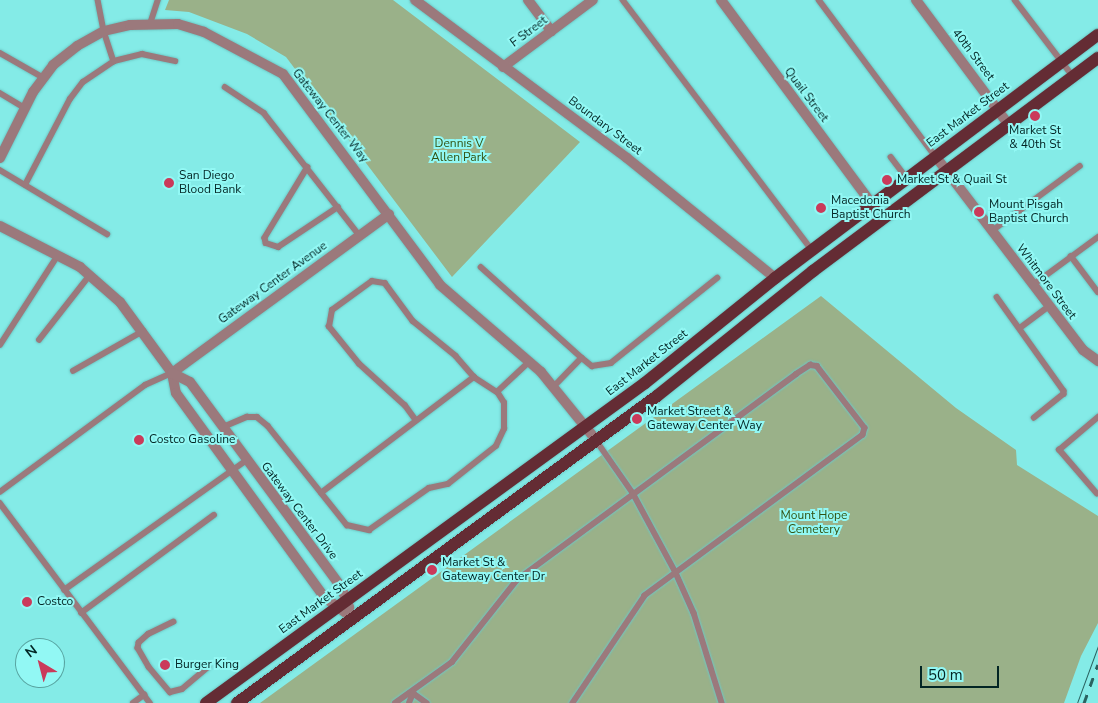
<!DOCTYPE html>
<style>
body{margin:0}
#map{position:relative;width:1098px;height:703px;overflow:hidden;background:#84ebe7;font-family:"Nunito Sans",sans-serif}
div>[style]{position:absolute}
[style*='--x']{left:calc(var(--x)*1px);top:calc(var(--y)*1px);width:calc(var(--w)*1px);rotate:calc(var(--a)*1deg)}
.green>*{inset:0;background:#9ab189}
.roads{filter:drop-shadow(0 0 1px #6dc7c4) drop-shadow(0 0 1px #6dc7c4)}
.service>*{height:5.5px;margin:-2.75px;padding:0 2.75px;transform-origin:2.75px;border-radius:2.75px;background:#9b797c}
.minor>*{height:10px;margin:-5px;padding:0 5px;transform-origin:5px;border-radius:5px;background:#9b797c}
.tertiary>*{height:10px;margin:-5px;padding:0 5px;transform-origin:5px;border-radius:5px;background:#9b797c}
.primary>*{height:12px;margin:-6px;padding:0 6px;transform-origin:6px;border-radius:6px;background:#642c34}
.tram>*{height:1px;margin:-0.5px;padding:0 0.5px;transform-origin:0.5px;border-radius:0.5px;background:#2a6260}
.rail>*{height:3px;margin-top:-1.5px;transform-origin:0;background:repeating-linear-gradient(90deg,#2a6260 0 9px,transparent 0 18px)}
.dots>*{width:14px;height:14px;translate:-50% -50%;box-sizing:border-box;border:2px solid #92f8f4;border-radius:50%}
span{translate:-50% -50%;white-space:nowrap;text-align:center;line-height:1.15;-webkit-text-stroke:4px #92f8f4;paint-order:stroke}
.street-label{font-size:12px;color:#022524}
.poi-label{font-size:12px;color:#022524}
.left{translate:0 -50%;text-align:left}
.park-label{font-size:12px;color:#325211}
.north{position:absolute;left:15px;top:638px;width:50px;height:50px;box-sizing:border-box;background:#92f8f4;border:1px solid #58a4a1;border-radius:50%;rotate:323deg;font-size:14px;font-weight:700;line-height:20px;text-align:center;color:#022524}
.north::after{content:'';display:block;margin:auto;width:18px;height:22px;background:#ca3a5a;clip-path:polygon(50% 0,100% 100%,50% 72%,0 100%)}
.scale{position:absolute;left:920px;top:666px;width:79px;height:22px;box-sizing:border-box;border:2px solid #022524;border-top:0;padding-left:6px;font-size:15px;line-height:18px;white-space:nowrap;color:#022524;-webkit-text-stroke:4px #92f8f4;paint-order:stroke}
</style>
<div id="map">
<div class="green">
<div style="clip-path:polygon(169px 0,393px 0,580px 142px,452px 277px,286px 57px,247px 34px,189px 12px,165px 10px)"></div>
<div style="clip-path:polygon(821px 296px,956px 408px,1016px 450px,1017px 465px,1098px 516px,1098px 623px,1081px 656px,1064px 703px,260px 703px)"></div>
</div>
<div class="roads">
<div class="service">
<div style="--x:98;--y:0;--w:32;--a:79"></div>
<div style="--x:104;--y:31;--w:32;--a:72"></div>
<div style="--x:623;--y:0;--w:313;--a:52.9"></div>
<div style="--x:819;--y:0;--w:196;--a:53.3"></div>
<div style="--x:1015;--y:0;--w:96;--a:52.7"></div>
<div style="--x:150;--y:24;--w:25;--a:-72"></div>
<div style="--x:0;--y:53;--w:51;--a:29.6"></div>
<div style="--x:225;--y:87;--w:47;--a:33.7"></div>
<div style="--x:264;--y:113;--w:156;--a:52"></div>
<div style="--x:0;--y:93;--w:29;--a:31"></div>
<div style="--x:891;--y:157;--w:26;--a:53"></div>
<div style="--x:308;--y:167;--w:83;--a:121.2"></div>
<div style="--x:265;--y:238;--w:5;--a:79"></div>
<div style="--x:266;--y:243;--w:13;--a:18"></div>
<div style="--x:278;--y:247;--w:72;--a:-33.7"></div>
<div style="--x:0;--y:170;--w:125;--a:30.9"></div>
<div style="--x:25;--y:185;--w:97;--a:-62.4"></div>
<div style="--x:70;--y:99;--w:21;--a:-53"></div>
<div style="--x:83;--y:82;--w:37;--a:-34"></div>
<div style="--x:114;--y:61;--w:29;--a:-14"></div>
<div style="--x:142;--y:54;--w:34;--a:12"></div>
<div style="--x:992;--y:231;--w:109;--a:-36.5"></div>
<div style="--x:1071;--y:256;--w:45;--a:53.1"></div>
<div style="--x:481;--y:267;--w:136;--a:42"></div>
<div style="--x:582;--y:358;--w:39;--a:134"></div>
<div style="--x:1033;--y:285;--w:81;--a:-36.4"></div>
<div style="--x:997;--y:297;--w:115;--a:54.5"></div>
<div style="--x:1064;--y:391;--w:3;--a:90"></div>
<div style="--x:1064;--y:394;--w:38;--a:141"></div>
<div style="--x:1020;--y:328;--w:36;--a:-37"></div>
<div style="--x:39;--y:340;--w:83;--a:-51.9"></div>
<div style="--x:0;--y:345;--w:107;--a:-57.2"></div>
<div style="--x:582;--y:358;--w:13;--a:39"></div>
<div style="--x:592;--y:366;--w:19;--a:-9"></div>
<div style="--x:611;--y:363;--w:136;--a:-38.7"></div>
<div style="--x:73;--y:371;--w:81;--a:-29.7"></div>
<div style="--x:416;--y:421;--w:19;--a:-126"></div>
<div style="--x:405;--y:406;--w:62;--a:-137.6"></div>
<div style="--x:359;--y:364;--w:48;--a:-129"></div>
<div style="--x:329;--y:327;--w:17;--a:-80"></div>
<div style="--x:332;--y:310;--w:49;--a:-35.9"></div>
<div style="--x:372;--y:281;--w:13;--a:9"></div>
<div style="--x:385;--y:283;--w:47;--a:53.6"></div>
<div style="--x:413;--y:321;--w:55;--a:39.1"></div>
<div style="--x:456;--y:356;--w:28;--a:49"></div>
<div style="--x:223;--y:427;--w:26;--a:-23"></div>
<div style="--x:247;--y:417;--w:10;--a:0"></div>
<div style="--x:257;--y:417;--w:14;--a:39"></div>
<div style="--x:268;--y:426;--w:127;--a:51.4"></div>
<div style="--x:347;--y:525;--w:23;--a:13"></div>
<div style="--x:369;--y:530;--w:73;--a:-35"></div>
<div style="--x:429;--y:488;--w:19;--a:-12"></div>
<div style="--x:448;--y:484;--w:61;--a:-38.4"></div>
<div style="--x:496;--y:446;--w:19;--a:-65"></div>
<div style="--x:504;--y:429;--w:26;--a:-90"></div>
<div style="--x:504;--y:403;--w:13;--a:-122"></div>
<div style="--x:596;--y:440;--w:65;--a:55.1"></div>
<div style="--x:633;--y:493;--w:91;--a:61.7"></div>
<div style="--x:676;--y:573;--w:44;--a:65.8"></div>
<div style="--x:694;--y:613;--w:94;--a:72.7"></div>
<div style="--x:0;--y:492;--w:180;--a:-36.4"></div>
<div style="--x:145;--y:385;--w:30;--a:-24"></div>
<div style="--x:321;--y:493;--w:192;--a:-37.2"></div>
<div style="--x:474;--y:377;--w:27;--a:33"></div>
<div style="--x:497;--y:392;--w:44;--a:-43.2"></div>
<div style="--x:1097;--y:494;--w:58;--a:-130.8"></div>
<div style="--x:1059;--y:450;--w:51;--a:-40.2"></div>
<div style="--x:0;--y:503;--w:250;--a:53.1"></div>
<div style="--x:64;--y:590;--w:224;--a:-35.4"></div>
<div style="--x:81;--y:613;--w:165;--a:-36.4"></div>
<div style="--x:174;--y:622;--w:28;--a:154"></div>
<div style="--x:149;--y:634;--w:13;--a:138"></div>
<div style="--x:139;--y:643;--w:5;--a:101"></div>
<div style="--x:138;--y:648;--w:22;--a:60"></div>
<div style="--x:149;--y:667;--w:33;--a:50"></div>
<div style="--x:170;--y:692;--w:12;--a:-14"></div>
<div style="--x:182;--y:689;--w:34;--a:-40"></div>
<div style="--x:413;--y:693;--w:17;--a:36"></div>
<div style="--x:133;--y:703;--w:14;--a:-36"></div>
<div style="--x:395;--y:703;--w:70;--a:-35.7"></div>
<div style="--x:452;--y:662;--w:105;--a:-51.6"></div>
<div style="--x:517;--y:580;--w:347;--a:-36.4"></div>
<div style="--x:796;--y:374;--w:17;--a:-33"></div>
<div style="--x:810;--y:365;--w:7;--a:8"></div>
<div style="--x:817;--y:366;--w:78;--a:52.3"></div>
<div style="--x:865;--y:428;--w:7;--a:106"></div>
<div style="--x:863;--y:435;--w:271;--a:143.6"></div>
<div style="--x:645;--y:596;--w:129;--a:123.9"></div>
<div style="--x:409;--y:703;--w:11;--a:-68"></div>
</div>
<div class="minor">
<div style="--x:528;--y:0;--w:39;--a:53"></div>
<div style="--x:721;--y:0;--w:254;--a:53.5"></div>
<div style="--x:916;--y:0;--w:156;--a:53.4"></div>
<div style="--x:503;--y:67;--w:112;--a:-36.7"></div>
<div style="--x:936;--y:157;--w:243;--a:52.7"></div>
<div style="--x:1083;--y:350;--w:19;--a:36"></div>
<div style="--x:0;--y:158;--w:74;--a:-63.4"></div>
<div style="--x:33;--y:92;--w:34;--a:-53"></div>
<div style="--x:53;--y:65;--w:31;--a:-38"></div>
<div style="--x:77;--y:46;--w:31;--a:-29"></div>
<div style="--x:104;--y:31;--w:27;--a:-13"></div>
<div style="--x:130;--y:25;--w:48;--a:-1.2"></div>
<div style="--x:178;--y:24;--w:27;--a:17"></div>
<div style="--x:204;--y:32;--w:89;--a:28"></div>
<div style="--x:283;--y:74;--w:263;--a:53.3"></div>
<div style="--x:440;--y:285;--w:133;--a:40.7"></div>
<div style="--x:541;--y:372;--w:87;--a:51"></div>
<div style="--x:172;--y:373;--w:269;--a:-36.2"></div>
</div>
<div class="tertiary">
<div style="--x:415;--y:0;--w:264;--a:36.7"></div>
<div style="--x:627;--y:158;--w:191;--a:39"></div>
<div style="--x:0;--y:226;--w:90;--a:27.1"></div>
<div style="--x:80;--y:267;--w:53;--a:41.2"></div>
<div style="--x:120;--y:302;--w:88;--a:53.8"></div>
<div style="--x:172;--y:373;--w:20;--a:79"></div>
<div style="--x:176;--y:393;--w:252;--a:54"></div>
<div style="--x:324;--y:597;--w:36;--a:36"></div>
<div style="--x:172;--y:373;--w:20;--a:27"></div>
<div style="--x:190;--y:382;--w:255;--a:53.6"></div>
<div style="--x:341;--y:587;--w:22;--a:68"></div>
</div>
<div class="primary">
<div style="--x:206;--y:703;--w:543;--a:-36.09"></div>
<div style="--x:645;--y:383;--w:167;--a:-38.9"></div>
<div style="--x:775;--y:278;--w:404;--a:-37"></div>
<div style="--x:237;--y:703;--w:520;--a:-36.17"></div>
<div style="--x:657;--y:396;--w:200;--a:-38.7"></div>
<div style="--x:813;--y:271;--w:356;--a:-36.8"></div>
</div>
</div>
<div class="tram">
<div style="--x:1077;--y:703;--w:61;--a:-69.8"></div>
</div>
<div class="rail">
<div style="--x:1084;--y:703;--w:41;--a:-70.3"></div>
</div>
<div class="dots">
<div style="left:1035px;top:116px;background:#ca3a5a"></div>
<div style="left:887px;top:180px;background:#ca3a5a"></div>
<div style="left:169px;top:183px;background:#ca3a5a"></div>
<div style="left:821px;top:208px;background:#ca3a5a"></div>
<div style="left:979px;top:212px;background:#ca3a5a"></div>
<div style="left:637px;top:419px;background:#ca3a5a"></div>
<div style="left:139px;top:440px;background:#ca3a5a"></div>
<div style="left:432px;top:570px;background:#ca3a5a"></div>
<div style="left:27px;top:602px;background:#ca3a5a"></div>
<div style="left:165px;top:665px;background:#ca3a5a"></div>
</div>
<div class="street-label">
<span style="left:529px;top:32px;rotate:-37deg">F Street</span>
<span style="left:973px;top:55px;rotate:53deg">40th Street</span>
<span style="left:806px;top:95px;rotate:53deg">Quail Street</span>
<span style="left:968px;top:115px;rotate:-37deg">East Market Street</span>
<span style="left:330px;top:116px;rotate:52deg">Gateway Center Way</span>
<span style="left:605px;top:126px;rotate:37deg">Boundary Street</span>
<span style="left:1046px;top:282px;rotate:53deg">Whitmore Street</span>
<span style="left:273px;top:283px;rotate:-36deg">Gateway Center Avenue</span>
<span style="left:647px;top:363px;rotate:-38deg">East Market Street</span>
<span style="left:299px;top:511px;rotate:53deg">Gateway Center Drive</span>
<span style="left:321px;top:602px;rotate:-36deg">East Market Street</span>
</div>
<div class="poi-label">
<span style="left:1035px;top:138px">Market St<br>&amp; 40th St</span>
<span class="left" style="left:179px;top:183px">San Diego<br>Blood Bank</span>
<span class="left" style="left:897px;top:180px">Market St &amp; Quail St</span>
<span class="left" style="left:831px;top:208px">Macedonia<br>Baptist Church</span>
<span class="left" style="left:989px;top:212px">Mount Pisgah<br>Baptist Church</span>
<span class="left" style="left:647px;top:419px">Market Street &amp;<br>Gateway Center Way</span>
<span class="left" style="left:149px;top:440px">Costco Gasoline</span>
<span class="left" style="left:442px;top:570px">Market St &amp;<br>Gateway Center Dr</span>
<span class="left" style="left:37px;top:602px">Costco</span>
<span class="left" style="left:175px;top:665px">Burger King</span>
</div>
<div class="park-label">
<span style="left:459px;top:151px">Dennis V<br>Allen Park</span>
<span style="left:814px;top:523px">Mount Hope<br>Cemetery</span>
</div>
<div class="north">N</div>
<div class="scale">50 m</div>
</div>
